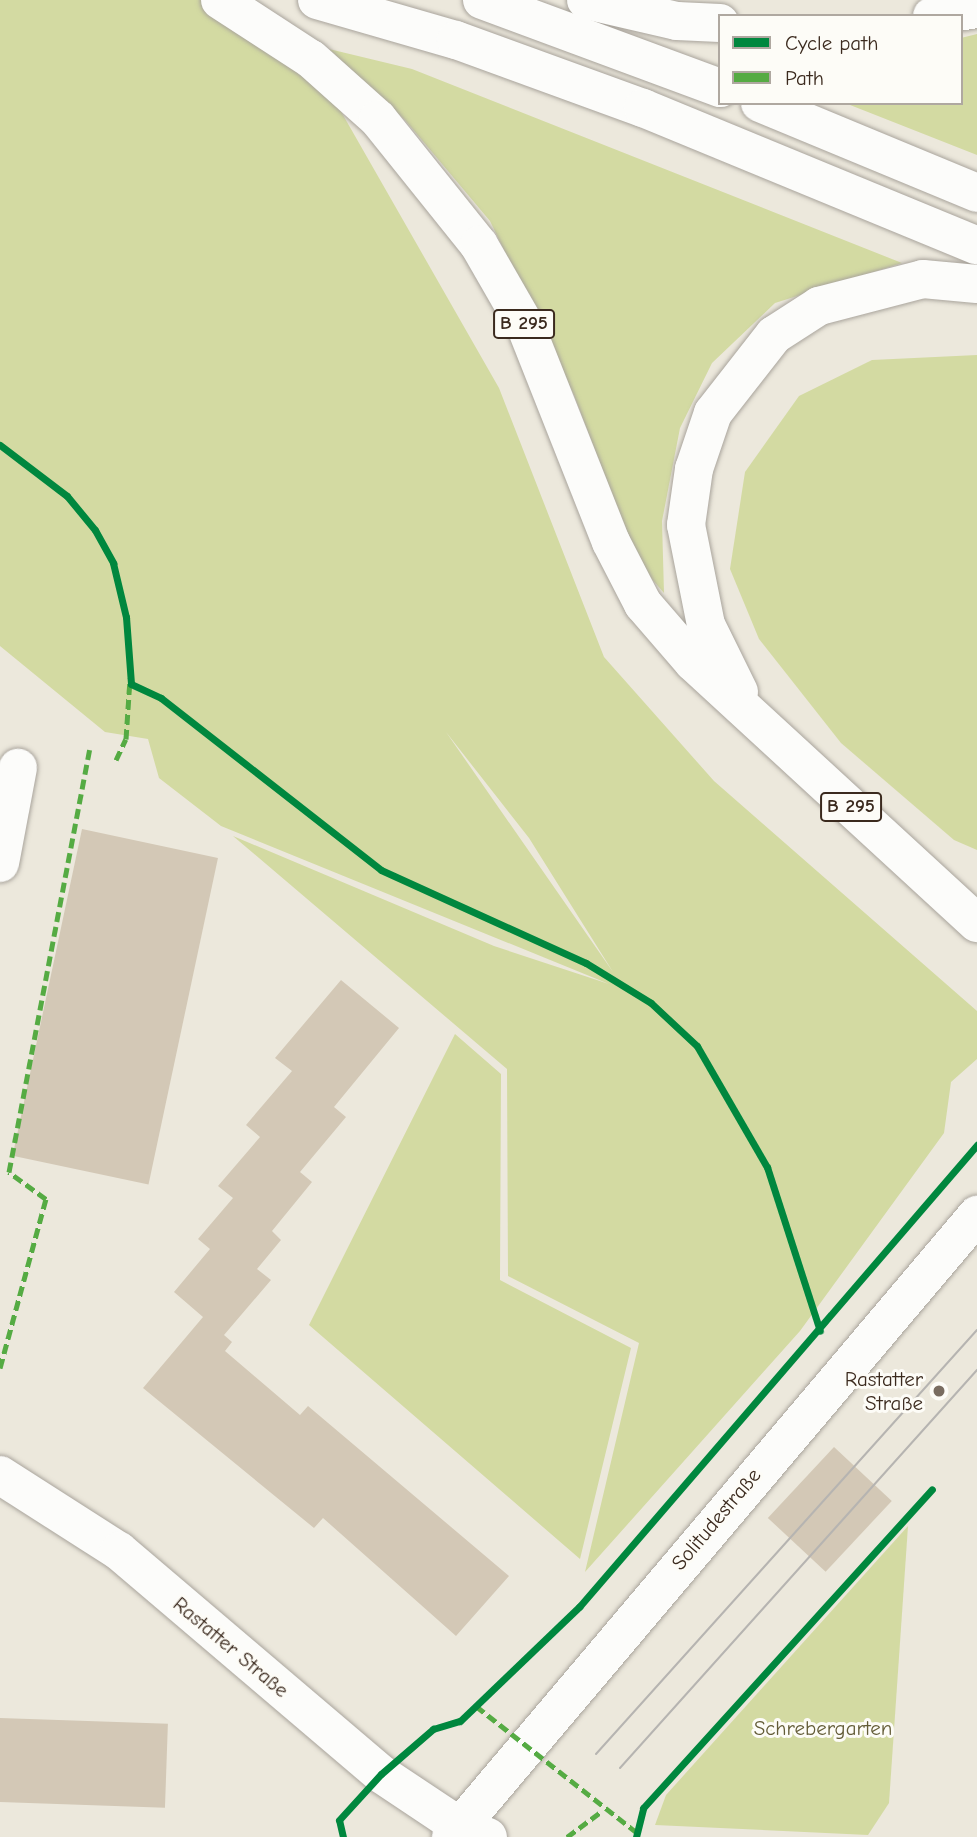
<!DOCTYPE html>
<meta charset="utf-8">
<style>
body{margin:0}
#map{position:relative;width:977px;height:1837px;overflow:hidden;background:#ece8dc;font-family:"Comic Neue",sans-serif}
div>[style]{position:absolute}
[style*='--x']{left:calc(var(--x)*1px);top:calc(var(--y)*1px);width:calc(var(--w)*1px);rotate:calc(var(--a)*1deg)}
.green>*{inset:0;background:#d3daa2}
.building>*{inset:0;background:#d3c8b6;transform-origin:0 0}
.roads{filter:drop-shadow(0 0 2px #a9a49c) drop-shadow(0 0 2px #a9a49c)}
.minor>*{height:38px;margin:-19px;padding:0 19px;transform-origin:19px;border-radius:19px;background:#fcfcfa}
.major>*{height:38px;margin:-19px;padding:0 19px;transform-origin:19px;border-radius:19px;background:#fcfcfa}
.tram>*{height:2px;margin:-1px;padding:0 1px;transform-origin:1px;border-radius:1px;background:#b6b4b1}
.quiet>*{height:5px;margin-top:-2.5px;transform-origin:0;background:repeating-linear-gradient(90deg,#55ab43 0 10px,transparent 0 15px)}
.cycleway>*{height:7px;margin:-3.5px;padding:0 3.5px;transform-origin:3.5px;border-radius:3.5px;background:#00873e}
.dots>*{width:19px;height:19px;translate:-50% -50%;box-sizing:border-box;border:4px solid #fdfcf7;border-radius:50%}
span{translate:-50% -50%;white-space:nowrap;text-align:center;line-height:1.15;-webkit-text-stroke:6px #fdfcf7;paint-order:stroke}
.shield-label span{padding:2px 5px;background:#fdfcf7;border:2px solid;border-radius:5px;-webkit-text-stroke-width:0}
.shield-label{font-size:19px;color:#3b2a1e;font-weight:700}
.poi-label{font-size:21px;color:#3b2a1e}
.right{translate:-100% -50%;text-align:right}
.street-label{font-size:21px;color:#3b2a1e}
.park-label{font-size:21px;color:#635c37}
.legend{position:absolute;left:718px;top:14px;width:245px;height:91px;box-sizing:border-box;background:#fdfcf7;border:2px solid #afa8a0;margin:0;padding:9px 12px;list-style:none;font-size:21px;color:#3b2a1e}
.legend li{display:flex;align-items:center;gap:14px;height:35px}
.legend b{width:35px;border:2px solid #afa8a0}
</style>
<div id="map">
<div class="green">
<div style="clip-path:polygon(evenodd,0 0,205px 0,311px 59px,499px 388px,604px 657px,714px 781px,977px 1011px,977px 1059px,951px 1082px,944px 1133px,800px 1331px,585px 1572px,639px 1343px,508px 1276px,507px 1069px,233px 836px,494px 946px,609px 984px,221px 826px,159px 778px,148px 739px,105px 732px,0 646px,0 0,446px 732px,529px 838px,613px 972px,446px 732px)"></div>
<div style="clip-path:polygon(977px 34px,977px 155px,845px 103px,961px 103px,961px 38px)"></div>
<div style="clip-path:polygon(329px 49px,412px 69px,902px 263px,775px 303px,712px 363px,680px 428px,662px 521px,664px 593px,638px 563px,574px 395px,490px 221px,405px 120px)"></div>
<div style="clip-path:polygon(977px 355px,977px 850px,954px 840px,841px 743px,759px 639px,730px 569px,745px 472px,799px 396px,872px 360px)"></div>
<div style="clip-path:polygon(455px 1034px,501px 1074px,500px 1280px,631px 1348px,580px 1559px,309px 1325px)"></div>
<div style="clip-path:polygon(908px 1526px,889px 1803px,868px 1835px,655px 1825px,666px 1795px)"></div>
</div>
<div class="building">
<div style="left:82px;top:829px;width:139px;height:334px;rotate:12deg"></div>
<div style="clip-path:polygon(341px 980px,399px 1028px,334px 1107px,346px 1117px,300px 1172px,312px 1182px,272px 1231px,281px 1240px,257px 1269px,271px 1280px,224px 1335px,232px 1342px,225px 1351px,300px 1415px,308px 1406px,509px 1576px,456px 1636px,323px 1518px,314px 1528px,143px 1388px,203px 1317px,174px 1292px,210px 1249px,198px 1239px,233px 1198px,218px 1186px,260px 1137px,246px 1125px,292px 1071px,275px 1058px)"></div>
<div style="left:834px;top:1447px;width:79px;height:97px;rotate:43deg"></div>
<div style="left:0;top:1718px;width:168px;height:84px;rotate:2deg"></div>
</div>
<div class="roads">
<div class="minor">
<div style="--x:0;--y:863;--w:97;--a:-79.3"></div>
<div style="--x:0;--y:1475;--w:141;--a:32.6"></div>
<div style="--x:119;--y:1551;--w:344;--a:40.4"></div>
<div style="--x:381;--y:1774;--w:94;--a:33.7"></div>
<div style="--x:459;--y:1826;--w:31;--a:21"></div>
</div>
<div class="major">
<div style="--x:220;--y:0;--w:108;--a:33"></div>
<div style="--x:311;--y:59;--w:90;--a:41.8"></div>
<div style="--x:378;--y:119;--w:161;--a:51.3"></div>
<div style="--x:479;--y:245;--w:92;--a:60.1"></div>
<div style="--x:525;--y:325;--w:233;--a:68.4"></div>
<div style="--x:611;--y:542;--w:70;--a:62.7"></div>
<div style="--x:643;--y:604;--w:77;--a:49.2"></div>
<div style="--x:693;--y:662;--w:386;--a:42.6"></div>
<div style="--x:317;--y:0;--w:145;--a:16.1"></div>
<div style="--x:456;--y:40;--w:199;--a:20"></div>
<div style="--x:643;--y:108;--w:361;--a:22.4"></div>
<div style="--x:482;--y:0;--w:254;--a:20.3"></div>
<div style="--x:586;--y:0;--w:93;--a:13"></div>
<div style="--x:677;--y:21;--w:43;--a:2.7"></div>
<div style="--x:932;--y:16;--w:46;--a:-8.8"></div>
<div style="--x:760;--y:103;--w:235;--a:22.5"></div>
<div style="--x:739;--y:692;--w:75;--a:-116.2"></div>
<div style="--x:706;--y:625;--w:102;--a:-101.3"></div>
<div style="--x:686;--y:525;--w:57;--a:-81.9"></div>
<div style="--x:694;--y:469;--w:59;--a:-71.3"></div>
<div style="--x:713;--y:413;--w:99;--a:-52"></div>
<div style="--x:774;--y:335;--w:54;--a:-32.8"></div>
<div style="--x:819;--y:306;--w:107;--a:-14.6"></div>
<div style="--x:923;--y:279;--w:54;--a:5.3"></div>
<div style="--x:451;--y:1837;--w:815;--a:-49.78"></div>
</div>
</div>
<div class="tram">
<div style="--x:596;--y:1754;--w:570;--a:-48.06"></div>
<div style="--x:620;--y:1768;--w:535;--a:-48.11"></div>
</div>
<div class="quiet">
<div style="--x:116;--y:760;--w:23;--a:-65"></div>
<div style="--x:126;--y:739;--w:61;--a:-86.2"></div>
<div style="--x:0;--y:1368;--w:175;--a:-74.8"></div>
<div style="--x:46;--y:1199;--w:46;--a:-143.9"></div>
<div style="--x:9;--y:1172;--w:431;--a:-79.2"></div>
<div style="--x:476;--y:1706;--w:204;--a:38.2"></div>
<div style="--x:567;--y:1837;--w:44;--a:-36.6"></div>
</div>
<div class="cycleway">
<div style="--x:0;--y:445;--w:84;--a:37.3"></div>
<div style="--x:67;--y:496;--w:44;--a:50.5"></div>
<div style="--x:95;--y:530;--w:38;--a:61"></div>
<div style="--x:113;--y:563;--w:56;--a:76.5"></div>
<div style="--x:126;--y:617;--w:67;--a:85.7"></div>
<div style="--x:131;--y:684;--w:33;--a:25"></div>
<div style="--x:161;--y:698;--w:279;--a:38"></div>
<div style="--x:381;--y:870;--w:225;--a:24.4"></div>
<div style="--x:586;--y:963;--w:76;--a:31.6"></div>
<div style="--x:651;--y:1003;--w:63;--a:43.1"></div>
<div style="--x:697;--y:1046;--w:140;--a:60"></div>
<div style="--x:767;--y:1167;--w:172;--a:72.1"></div>
<div style="--x:343;--y:1837;--w:17;--a:-103"></div>
<div style="--x:339;--y:1820;--w:62;--a:-47.6"></div>
<div style="--x:381;--y:1774;--w:69;--a:-40.9"></div>
<div style="--x:433;--y:1729;--w:28;--a:-17"></div>
<div style="--x:460;--y:1721;--w:165;--a:-43.8"></div>
<div style="--x:579;--y:1607;--w:610;--a:-49.26"></div>
<div style="--x:636;--y:1837;--w:30;--a:-76"></div>
<div style="--x:643;--y:1808;--w:430;--a:-47.8"></div>
</div>
<div class="dots">
<div style="left:939px;top:1391px;background:#796c60"></div>
</div>
<div class="shield-label">
<span style="left:524px;top:324px">B 295</span>
<span style="left:851px;top:807px">B 295</span>
</div>
<div class="poi-label">
<span class="right" style="left:923px;top:1391px">Rastatter<br>Straße</span>
</div>
<div class="street-label">
<span style="left:716px;top:1519px;rotate:-50deg">Solitudestraße</span>
<span style="left:231px;top:1647px;rotate:40deg">Rastatter Straße</span>
</div>
<div class="park-label">
<span style="left:823px;top:1728px">Schrebergarten</span>
</div>
<ul class="legend">
<li><b style="height:9px;background:#00873e"></b>Cycle path</li>
<li><b style="height:9px;background:#55ab43"></b>Path</li>
</ul>
</div>
